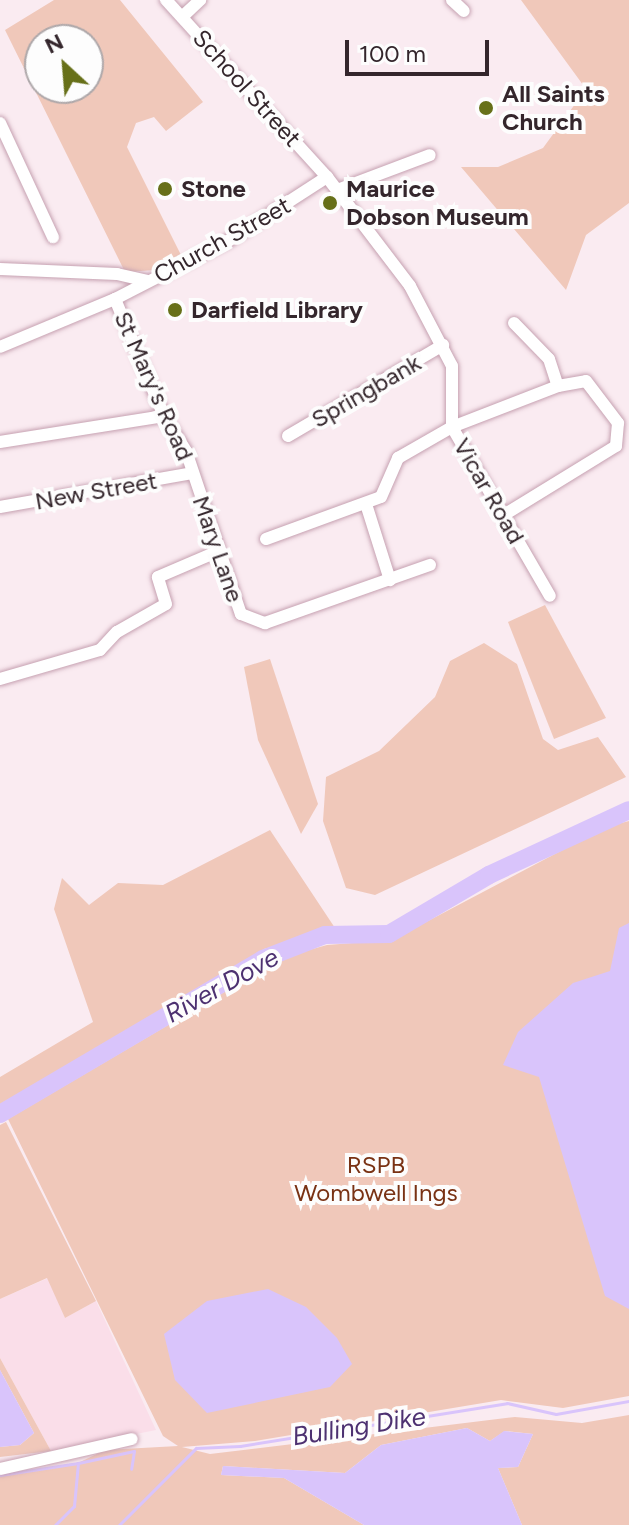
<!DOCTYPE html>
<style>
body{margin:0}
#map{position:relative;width:629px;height:1525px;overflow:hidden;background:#faebf1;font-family:Figtree,sans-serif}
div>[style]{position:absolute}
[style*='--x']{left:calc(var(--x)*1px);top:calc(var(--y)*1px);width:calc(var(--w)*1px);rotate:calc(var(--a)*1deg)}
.built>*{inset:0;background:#fadee9}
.green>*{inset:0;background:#f0c8ba}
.water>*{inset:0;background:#d9c4fb}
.stream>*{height:3px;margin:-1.5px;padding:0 1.5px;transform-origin:1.5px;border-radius:1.5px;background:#d9c4fb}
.river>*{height:18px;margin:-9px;padding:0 9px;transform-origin:9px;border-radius:9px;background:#d9c4fb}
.roads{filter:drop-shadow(0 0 2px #c6a1b1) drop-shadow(0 0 2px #c6a1b1)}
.minor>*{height:12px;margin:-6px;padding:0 6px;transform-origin:6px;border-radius:6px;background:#fff}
.dots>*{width:22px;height:22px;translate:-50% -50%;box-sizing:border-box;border:4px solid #fdfdfd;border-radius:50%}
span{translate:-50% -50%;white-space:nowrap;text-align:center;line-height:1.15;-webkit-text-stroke:8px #fdfdfd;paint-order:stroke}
.street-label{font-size:24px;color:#34262c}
.poi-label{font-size:24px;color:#34262c;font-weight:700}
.left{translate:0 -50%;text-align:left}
.park-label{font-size:24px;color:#793214}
.water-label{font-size:26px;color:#4d3171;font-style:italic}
.north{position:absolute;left:24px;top:24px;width:80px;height:80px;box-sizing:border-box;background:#fdfdfd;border:2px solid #ada7a9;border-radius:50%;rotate:334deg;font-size:22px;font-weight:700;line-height:32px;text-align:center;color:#34262c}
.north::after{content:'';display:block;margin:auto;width:28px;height:36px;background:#677019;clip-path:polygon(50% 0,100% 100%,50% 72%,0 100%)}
.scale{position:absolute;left:345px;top:40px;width:144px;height:36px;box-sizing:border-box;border:4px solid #34262c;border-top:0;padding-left:10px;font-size:24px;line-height:28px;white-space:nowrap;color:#34262c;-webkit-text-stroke:6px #fdfdfd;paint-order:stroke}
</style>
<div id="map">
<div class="built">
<div style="clip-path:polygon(48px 1278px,65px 1318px,96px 1301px,156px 1430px,51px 1451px,0 1358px,0 1299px)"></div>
</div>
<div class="green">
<div style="clip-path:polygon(evenodd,54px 0,120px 0,203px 102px,166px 131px,154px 117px,136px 123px,127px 147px,183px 259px,156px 270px,125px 272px,5px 30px,54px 0,40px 40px,88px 40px,88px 88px,40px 88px,40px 40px)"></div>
<div style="clip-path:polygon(521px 0,629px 0,629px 203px,586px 235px,566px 290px,461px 167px,498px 167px,543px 148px,586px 89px)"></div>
<div style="clip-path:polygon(545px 605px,606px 718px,554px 739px,508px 622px)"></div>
<div style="clip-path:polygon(484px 643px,517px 664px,543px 739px,558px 750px,598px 737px,626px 777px,375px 895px,346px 888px,323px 821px,326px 777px,379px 751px,435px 697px,450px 661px)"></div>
<div style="clip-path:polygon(270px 659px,318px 804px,301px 834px,258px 740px,244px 667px)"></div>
<div style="clip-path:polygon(629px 821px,629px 1396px,563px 1408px,501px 1400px,255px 1441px,182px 1447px,210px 1454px,515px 1417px,582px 1423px,629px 1415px,629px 1525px,522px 1525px,498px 1468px,518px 1467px,533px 1434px,505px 1431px,490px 1441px,467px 1428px,381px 1445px,345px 1473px,223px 1466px,221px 1475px,284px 1478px,364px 1525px,0 1525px,0 1476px,78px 1463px,105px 1450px,178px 1446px,163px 1436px,8px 1119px,284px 957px,327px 945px,392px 940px,606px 827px)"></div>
<div style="clip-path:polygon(270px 830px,335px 928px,264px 949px,0 1106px,0 1077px,93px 1022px,54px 909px,62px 878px,89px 905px,118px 883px,163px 885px)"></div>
<div style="clip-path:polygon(6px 1122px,96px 1301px,65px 1318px,47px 1278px,0 1299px,0 1125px)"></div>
<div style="clip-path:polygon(0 1358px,51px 1451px,0 1457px,0 1447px,20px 1445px,34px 1433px,0 1370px)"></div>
</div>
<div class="water">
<div style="clip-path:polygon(629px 923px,629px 1309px,605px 1296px,539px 1077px,503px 1065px,518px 1032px,573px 983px,610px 971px,619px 928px)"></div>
<div style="clip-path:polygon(268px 1289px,306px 1307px,337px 1338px,352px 1364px,330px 1387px,207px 1413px,175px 1380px,164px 1334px,207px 1301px)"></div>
<div style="clip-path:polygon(0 1370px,34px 1433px,20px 1445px,0 1447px)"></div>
<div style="clip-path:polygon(467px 1428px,490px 1441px,504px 1431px,533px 1434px,518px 1467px,498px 1468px,522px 1525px,364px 1525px,284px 1478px,221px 1475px,223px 1466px,345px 1473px,381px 1445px)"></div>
</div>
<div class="stream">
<div style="--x:0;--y:1475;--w:79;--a:-8.7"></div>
<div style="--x:55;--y:1525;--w:27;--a:-45"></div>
<div style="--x:74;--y:1506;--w:43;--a:-84.7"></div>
<div style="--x:78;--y:1463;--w:57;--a:-12.1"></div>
<div style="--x:134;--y:1451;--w:18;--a:99"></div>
<div style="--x:119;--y:1525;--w:109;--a:-45"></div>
<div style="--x:196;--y:1448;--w:44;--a:-2.6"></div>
<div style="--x:240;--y:1446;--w:270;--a:-9.1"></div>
<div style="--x:507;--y:1403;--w:50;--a:12.7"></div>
<div style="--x:556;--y:1414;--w:74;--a:-10.1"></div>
</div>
<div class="river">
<div style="--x:0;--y:1114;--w:305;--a:-30.5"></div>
<div style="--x:263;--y:959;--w:66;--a:-21.2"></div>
<div style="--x:325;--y:935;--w:64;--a:-0.9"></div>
<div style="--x:389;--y:934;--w:116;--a:-30.5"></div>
<div style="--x:489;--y:875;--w:154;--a:-24.9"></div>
</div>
<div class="roads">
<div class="minor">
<div style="--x:166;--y:0;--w:239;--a:47.7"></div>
<div style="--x:327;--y:177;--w:137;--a:52.7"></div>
<div style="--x:410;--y:286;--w:90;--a:62.3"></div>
<div style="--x:452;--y:366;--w:61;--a:90"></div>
<div style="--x:452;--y:427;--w:195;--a:59.9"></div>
<div style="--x:452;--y:0;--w:16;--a:43"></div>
<div style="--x:182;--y:17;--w:25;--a:-43"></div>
<div style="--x:0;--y:123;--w:126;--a:65.1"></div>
<div style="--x:337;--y:190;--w:99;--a:-20.6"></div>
<div style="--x:0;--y:269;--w:117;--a:2.4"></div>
<div style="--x:117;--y:274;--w:32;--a:13"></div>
<div style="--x:115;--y:299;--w:127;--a:67.3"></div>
<div style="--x:164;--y:416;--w:41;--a:57.8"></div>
<div style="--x:186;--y:451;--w:172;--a:71.4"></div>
<div style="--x:241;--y:614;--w:26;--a:21"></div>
<div style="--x:265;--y:623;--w:175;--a:-19.4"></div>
<div style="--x:514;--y:323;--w:50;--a:45.8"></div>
<div style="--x:549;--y:359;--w:28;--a:72"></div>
<div style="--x:0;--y:347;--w:125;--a:-22.7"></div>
<div style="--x:115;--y:299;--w:127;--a:-27.2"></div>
<div style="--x:228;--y:241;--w:118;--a:-32.9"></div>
<div style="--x:288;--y:436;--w:180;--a:-30.4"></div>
<div style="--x:0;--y:442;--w:166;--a:-9"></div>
<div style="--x:366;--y:504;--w:80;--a:72.5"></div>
<div style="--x:0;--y:507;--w:195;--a:-10"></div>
<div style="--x:266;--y:539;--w:122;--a:-20.1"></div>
<div style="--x:381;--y:497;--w:43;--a:-66.4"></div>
<div style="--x:398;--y:458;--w:62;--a:-29.9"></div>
<div style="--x:452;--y:427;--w:114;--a:-21.1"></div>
<div style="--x:558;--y:386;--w:28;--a:-10"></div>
<div style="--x:586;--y:381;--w:53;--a:52.7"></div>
<div style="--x:618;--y:423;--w:23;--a:95"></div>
<div style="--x:616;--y:446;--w:132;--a:148.4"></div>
<div style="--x:0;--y:679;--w:104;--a:-16.2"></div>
<div style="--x:100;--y:650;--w:25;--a:-47"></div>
<div style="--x:117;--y:632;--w:56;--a:-29.7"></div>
<div style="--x:166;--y:604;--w:28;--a:-107"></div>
<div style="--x:158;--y:577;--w:66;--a:-23.1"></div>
<div style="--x:0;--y:1469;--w:135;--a:-12.8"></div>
</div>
</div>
<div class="dots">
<div style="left:486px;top:108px;background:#677019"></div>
<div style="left:165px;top:189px;background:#677019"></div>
<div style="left:330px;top:203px;background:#677019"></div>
<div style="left:175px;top:310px;background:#677019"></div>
</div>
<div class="street-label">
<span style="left:247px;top:88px;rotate:48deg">School Street</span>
<span style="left:222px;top:240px;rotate:-29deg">Church Street</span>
<span style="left:154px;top:386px;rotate:66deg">St Mary's Road</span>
<span style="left:366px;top:391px;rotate:-30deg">Springbank</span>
<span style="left:96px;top:491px;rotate:-10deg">New Street</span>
<span style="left:489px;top:491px;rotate:60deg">Vicar Road</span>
<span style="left:218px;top:549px;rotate:71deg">Mary Lane</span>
</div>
<div class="poi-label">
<span class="left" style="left:502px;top:108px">All Saints<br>Church</span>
<span class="left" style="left:181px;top:189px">Stone</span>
<span class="left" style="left:346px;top:203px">Maurice<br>Dobson Museum</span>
<span class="left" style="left:191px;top:310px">Darfield Library</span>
</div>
<div class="park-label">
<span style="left:376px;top:1179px">RSPB<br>Wombwell Ings</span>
</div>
<div class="water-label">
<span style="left:222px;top:986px;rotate:-29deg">River Dove</span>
<span style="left:359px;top:1427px;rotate:-9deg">Bulling Dike</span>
</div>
<div class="north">N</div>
<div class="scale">100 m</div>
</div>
